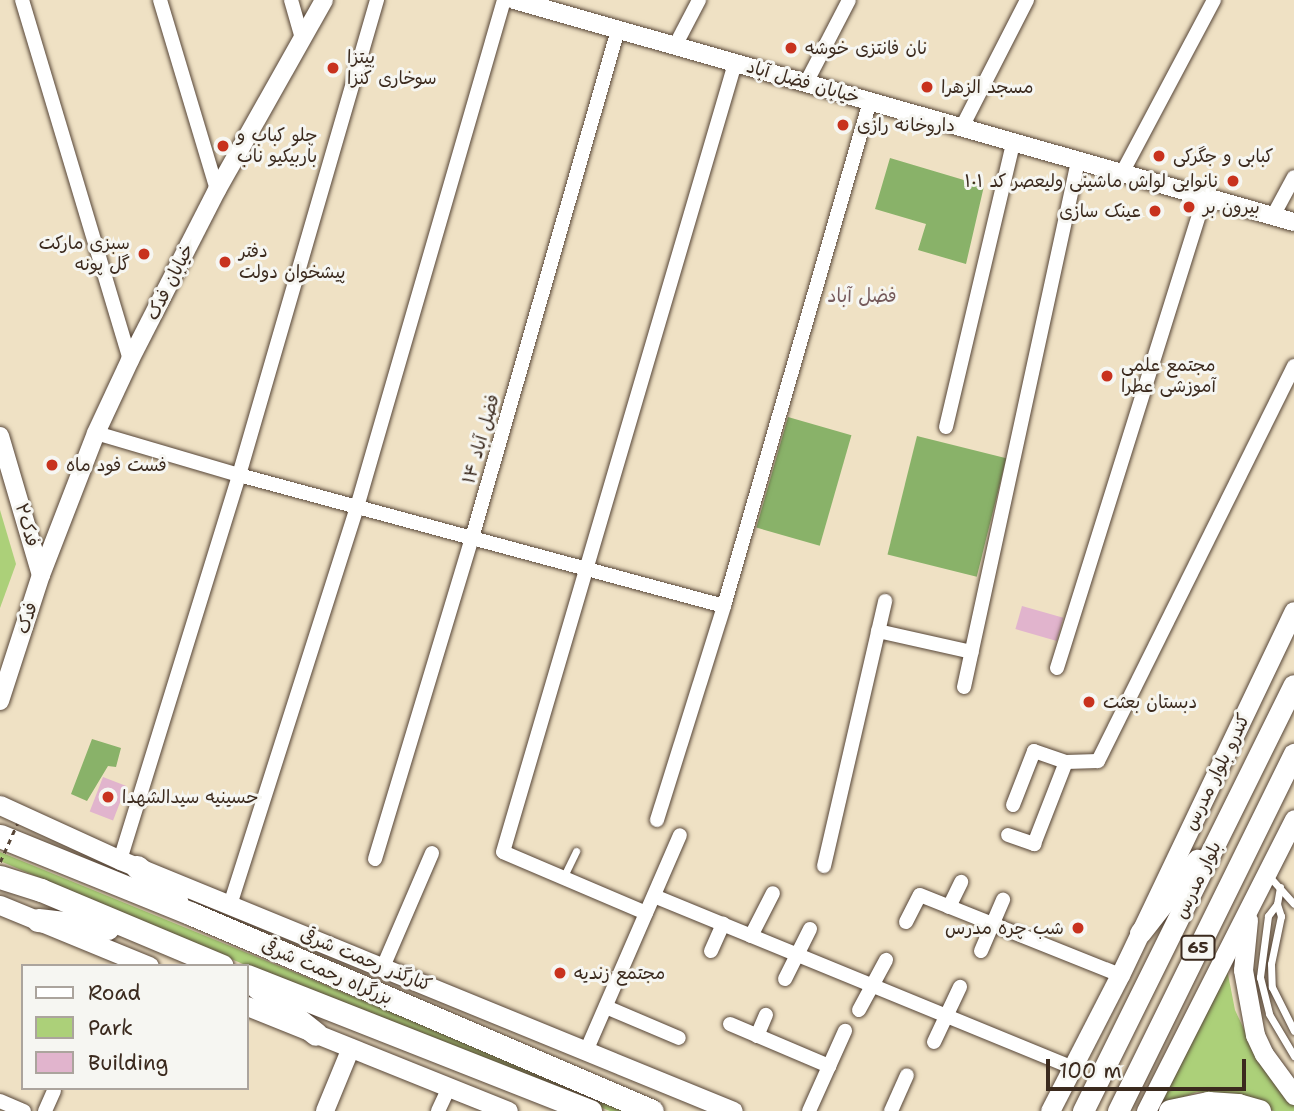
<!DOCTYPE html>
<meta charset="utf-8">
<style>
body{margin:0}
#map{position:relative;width:1294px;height:1111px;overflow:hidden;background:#efe1c4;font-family:"Shantell Sans","Playpen Sans Arabic",sans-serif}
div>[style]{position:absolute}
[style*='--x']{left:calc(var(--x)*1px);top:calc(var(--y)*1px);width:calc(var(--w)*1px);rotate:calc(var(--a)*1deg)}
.green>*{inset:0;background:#acd079}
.forest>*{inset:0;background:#89b269;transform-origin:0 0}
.building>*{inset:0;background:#e1b4cd;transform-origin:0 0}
.roads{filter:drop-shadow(0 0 2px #564537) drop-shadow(0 0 2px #564537)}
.service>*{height:7px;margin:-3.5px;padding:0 3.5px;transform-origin:3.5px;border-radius:3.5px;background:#fff}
.minor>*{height:14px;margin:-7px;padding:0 7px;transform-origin:7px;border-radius:7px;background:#fff}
.tertiary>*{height:18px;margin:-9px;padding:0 9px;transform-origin:9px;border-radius:9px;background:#fff}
.secondary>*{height:19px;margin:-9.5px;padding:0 9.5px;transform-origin:9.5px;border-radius:9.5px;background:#fff}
.primary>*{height:21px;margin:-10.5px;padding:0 10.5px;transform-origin:10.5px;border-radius:10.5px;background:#fff}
.trunk>*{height:23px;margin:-11.5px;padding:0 11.5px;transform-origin:11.5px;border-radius:11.5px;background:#fff}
.path-bridge>*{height:2.5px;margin-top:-1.25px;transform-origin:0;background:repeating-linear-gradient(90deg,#564537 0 5px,transparent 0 10px)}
.dots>*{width:19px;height:19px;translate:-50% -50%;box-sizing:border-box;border:4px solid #f6f6f2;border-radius:50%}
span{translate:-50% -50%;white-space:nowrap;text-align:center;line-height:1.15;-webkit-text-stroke:6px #f6f6f2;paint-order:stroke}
.shield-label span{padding:2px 5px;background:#f6f6f2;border:2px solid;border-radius:5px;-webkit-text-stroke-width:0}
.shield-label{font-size:16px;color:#3b2a1e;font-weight:700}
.poi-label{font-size:18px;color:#3b2a1e}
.left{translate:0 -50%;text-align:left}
.right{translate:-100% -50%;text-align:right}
.street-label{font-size:18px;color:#3b2a1e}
.neighbourhood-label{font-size:19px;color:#755a5b}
.legend{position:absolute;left:21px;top:964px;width:228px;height:126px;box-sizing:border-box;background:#f6f6f2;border:2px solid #aba49d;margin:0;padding:9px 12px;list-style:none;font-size:21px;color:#3b2a1e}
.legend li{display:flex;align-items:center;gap:14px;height:35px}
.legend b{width:35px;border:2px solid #aba49d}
.scale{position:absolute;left:1046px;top:1059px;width:200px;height:32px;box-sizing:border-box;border:4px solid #3b2a1e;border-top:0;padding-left:9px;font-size:21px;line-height:24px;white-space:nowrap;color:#3b2a1e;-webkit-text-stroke:5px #f6f6f2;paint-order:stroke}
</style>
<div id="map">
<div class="green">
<div style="clip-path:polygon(0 510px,16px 564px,0 608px)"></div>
<div style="clip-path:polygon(0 852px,306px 977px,633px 1111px,610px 1111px,316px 995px,0 861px)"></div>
<div style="clip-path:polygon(1226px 964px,1235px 1010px,1249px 1040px,1294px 1104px,1294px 1111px,1274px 1111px,1238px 1095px,1197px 1092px,1154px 1108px)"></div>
</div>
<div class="forest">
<div style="clip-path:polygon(890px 158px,984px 186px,966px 264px,918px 250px,926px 224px,875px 209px)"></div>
<div style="left:788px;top:417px;width:66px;height:115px;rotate:16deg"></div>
<div style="left:917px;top:436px;width:92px;height:122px;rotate:14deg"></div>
<div style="clip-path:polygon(92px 739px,121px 748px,116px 767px,108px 766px,87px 801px,71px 794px)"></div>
</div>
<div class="building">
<div style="left:1022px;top:606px;width:43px;height:24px;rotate:16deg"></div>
<div style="left:103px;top:777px;width:25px;height:37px;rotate:21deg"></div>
</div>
<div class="roads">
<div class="service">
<div style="--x:1267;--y:874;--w:40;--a:48"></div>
<div style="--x:563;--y:878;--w:30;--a:-64"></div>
<div style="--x:1280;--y:887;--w:17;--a:100"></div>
<div style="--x:1277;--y:904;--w:15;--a:127"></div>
<div style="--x:1268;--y:916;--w:62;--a:97.5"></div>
<div style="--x:1260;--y:977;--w:38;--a:76"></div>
<div style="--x:1269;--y:1014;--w:49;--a:59.2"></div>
<div style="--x:1277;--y:904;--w:13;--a:72"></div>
<div style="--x:1281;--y:916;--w:49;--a:101.8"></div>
<div style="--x:1271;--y:964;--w:23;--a:88"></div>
<div style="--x:1272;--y:987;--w:49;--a:63.4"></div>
</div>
<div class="minor">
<div style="--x:22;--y:0;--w:376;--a:73.3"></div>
<div style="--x:160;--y:0;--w:198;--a:73.3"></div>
<div style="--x:291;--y:0;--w:37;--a:74"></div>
<div style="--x:675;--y:46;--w:52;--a:-62.4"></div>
<div style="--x:806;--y:83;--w:93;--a:-62.6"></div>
<div style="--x:962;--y:127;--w:143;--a:-62.9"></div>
<div style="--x:1122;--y:173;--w:196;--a:-62"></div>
<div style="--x:1273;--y:216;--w:44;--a:-61.7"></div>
<div style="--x:946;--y:427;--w:292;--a:-76.7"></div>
<div style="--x:96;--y:433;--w:149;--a:16.4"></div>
<div style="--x:239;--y:475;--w:502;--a:15.12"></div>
<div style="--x:878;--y:631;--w:96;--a:12.6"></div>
<div style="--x:1057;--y:668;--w:495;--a:-72.6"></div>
<div style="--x:964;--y:687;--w:538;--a:-77.77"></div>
<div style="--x:1013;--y:805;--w:58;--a:-68.7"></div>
<div style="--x:1034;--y:751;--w:34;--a:19"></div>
<div style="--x:1066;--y:762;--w:32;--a:-2"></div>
<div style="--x:1098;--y:761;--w:441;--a:-63.6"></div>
<div style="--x:657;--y:820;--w:224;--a:-72.6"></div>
<div style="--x:724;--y:606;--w:526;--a:-73.87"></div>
<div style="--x:1008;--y:835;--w:28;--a:19"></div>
<div style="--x:1034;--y:844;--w:88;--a:-68.7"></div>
<div style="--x:375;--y:859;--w:335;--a:-73.2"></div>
<div style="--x:472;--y:538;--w:529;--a:-73.97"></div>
<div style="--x:120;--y:860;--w:403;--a:-72.8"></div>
<div style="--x:239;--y:475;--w:495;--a:-73.8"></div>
<div style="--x:824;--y:866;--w:272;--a:-77"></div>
<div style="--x:654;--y:896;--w:453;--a:22.3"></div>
<div style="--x:230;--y:905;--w:418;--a:-72.3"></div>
<div style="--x:357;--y:507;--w:528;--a:-73.83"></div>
<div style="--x:949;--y:907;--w:28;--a:-64"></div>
<div style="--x:646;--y:913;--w:155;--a:-156.9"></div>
<div style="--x:503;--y:852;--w:822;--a:-73.61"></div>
<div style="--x:906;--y:922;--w:30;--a:-63"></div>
<div style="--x:920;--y:895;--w:215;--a:21.8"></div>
<div style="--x:751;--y:936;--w:48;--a:-62.9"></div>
<div style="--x:711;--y:951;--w:30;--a:-66"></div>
<div style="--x:981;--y:951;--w:56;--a:-66.7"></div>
<div style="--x:383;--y:967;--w:124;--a:-66.7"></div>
<div style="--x:785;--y:979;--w:56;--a:-63.4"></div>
<div style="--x:606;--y:1007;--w:79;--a:23"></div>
<div style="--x:859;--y:1010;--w:57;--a:-61.6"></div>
<div style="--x:730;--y:1024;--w:108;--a:23"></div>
<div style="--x:757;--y:1036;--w:23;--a:-67"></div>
<div style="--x:934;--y:1042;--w:61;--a:-64.7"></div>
<div style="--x:587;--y:1049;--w:233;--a:-66.5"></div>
<div style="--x:0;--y:1101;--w:26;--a:23"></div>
<div style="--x:45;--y:1111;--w:22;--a:-66"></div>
<div style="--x:438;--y:1111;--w:26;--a:-65"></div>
<div style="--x:809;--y:1111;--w:88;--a:-65.8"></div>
<div style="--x:891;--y:1111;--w:39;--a:-66"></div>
</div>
<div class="tertiary">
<div style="--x:514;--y:0;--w:811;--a:15.89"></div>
<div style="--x:0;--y:436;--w:145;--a:73.6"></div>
<div style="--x:0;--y:701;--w:133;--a:-72"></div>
<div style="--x:41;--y:575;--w:152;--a:-68.8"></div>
<div style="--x:96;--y:433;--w:81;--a:-65"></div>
<div style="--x:130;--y:360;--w:191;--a:-62.9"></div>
<div style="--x:217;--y:190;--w:218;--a:-60.6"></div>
<div style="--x:325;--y:1111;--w:68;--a:-67.6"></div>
</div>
<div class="secondary">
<div style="--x:0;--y:805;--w:132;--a:24.6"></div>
<div style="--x:120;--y:860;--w:662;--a:22.27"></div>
<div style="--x:0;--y:905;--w:161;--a:22.3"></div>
<div style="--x:1248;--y:920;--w:50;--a:95.7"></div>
<div style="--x:1243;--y:970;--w:66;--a:79.5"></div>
<div style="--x:1255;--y:1035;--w:21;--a:65"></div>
<div style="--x:1264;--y:1054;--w:51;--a:53.8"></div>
<div style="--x:247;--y:1006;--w:281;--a:21.9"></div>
<div style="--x:1050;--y:1111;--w:153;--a:-62.8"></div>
<div style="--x:1120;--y:975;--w:403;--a:-64.5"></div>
<div style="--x:1146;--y:1111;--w:327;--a:-63.1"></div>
</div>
<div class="primary">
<div style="--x:1140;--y:933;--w:93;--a:-52"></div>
<div style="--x:1083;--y:1111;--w:475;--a:-63.7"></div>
<div style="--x:1118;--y:1111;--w:398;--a:-63.8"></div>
</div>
<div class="trunk">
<div style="--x:0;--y:836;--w:207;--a:22.1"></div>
<div style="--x:192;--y:914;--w:500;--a:23.18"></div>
<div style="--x:137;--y:867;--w:52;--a:41.1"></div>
<div style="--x:0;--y:877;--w:43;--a:17.6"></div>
<div style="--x:41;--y:890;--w:196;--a:22.8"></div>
<div style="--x:38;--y:920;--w:70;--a:6.5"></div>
<div style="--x:247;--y:976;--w:369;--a:21.5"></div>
<div style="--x:257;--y:987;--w:75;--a:38.5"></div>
<div style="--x:1170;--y:1111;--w:39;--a:-12"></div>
<div style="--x:1208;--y:1103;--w:30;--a:4"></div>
<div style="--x:1238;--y:1105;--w:22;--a:16"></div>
</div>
</div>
<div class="path-bridge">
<div style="--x:0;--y:862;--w:42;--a:-65.9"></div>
</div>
<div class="dots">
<div style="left:791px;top:48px;background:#c8321e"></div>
<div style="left:333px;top:68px;background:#c8321e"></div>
<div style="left:927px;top:87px;background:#c8321e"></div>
<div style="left:843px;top:125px;background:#c8321e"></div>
<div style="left:223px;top:146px;background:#c8321e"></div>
<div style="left:1159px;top:156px;background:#c8321e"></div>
<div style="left:1233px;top:181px;background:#c8321e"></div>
<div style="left:1189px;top:207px;background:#c8321e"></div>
<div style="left:1155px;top:211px;background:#c8321e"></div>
<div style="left:144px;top:254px;background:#c8321e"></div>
<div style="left:225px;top:262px;background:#c8321e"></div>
<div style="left:1107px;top:376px;background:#c8321e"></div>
<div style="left:52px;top:465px;background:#c8321e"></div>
<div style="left:1089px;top:702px;background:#c8321e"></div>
<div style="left:108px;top:797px;background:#c8321e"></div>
<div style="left:1078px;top:928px;background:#c8321e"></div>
<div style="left:560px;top:973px;background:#c8321e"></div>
</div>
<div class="shield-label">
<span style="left:1198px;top:948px">65</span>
</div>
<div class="poi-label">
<span class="left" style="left:805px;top:48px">نان فانتزی خوشه</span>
<span class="left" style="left:347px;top:68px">پيتزا<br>سوخارى كنزا</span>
<span class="left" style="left:941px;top:87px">مسجد الزهرا</span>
<span class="left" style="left:857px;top:125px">داروخانه رازی</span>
<span class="left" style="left:237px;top:146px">چلو کباب و<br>باربیکیو ناب</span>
<span class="left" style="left:1173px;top:156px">کبابی و جگرکی</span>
<span class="right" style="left:1219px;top:181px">نانوایی لواش ماشینی ولیعصر کد ۱۰۱</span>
<span class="left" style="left:1203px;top:207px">بیرون بر</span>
<span class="right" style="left:1141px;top:211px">عینک سازی</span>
<span class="right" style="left:130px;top:254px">سبزی مارکت<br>گل پونه</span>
<span class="left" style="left:239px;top:262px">دفتر<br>پیشخوان دولت</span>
<span class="left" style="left:1121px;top:376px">مجتمع علمی<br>آموزشی عطرا</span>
<span class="left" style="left:66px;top:465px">فست فود ماه</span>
<span class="left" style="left:1103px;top:702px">دبستان بعثت</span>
<span class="left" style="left:122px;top:797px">حسینیه سیدالشهدا</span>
<span class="right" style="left:1064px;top:928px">شب چره مدرس</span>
<span class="left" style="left:574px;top:973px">مجتمع زندیه</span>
</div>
<div class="street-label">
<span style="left:803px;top:82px;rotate:16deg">خیابان فضل آباد</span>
<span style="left:170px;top:282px;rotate:-63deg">خیابان فدک</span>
<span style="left:481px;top:439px;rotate:-74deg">فضل آباد ۱۴</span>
<span style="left:27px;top:525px;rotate:74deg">فدک۲</span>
<span style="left:27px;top:618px;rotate:-72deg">فدک</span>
<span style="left:1217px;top:772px;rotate:-64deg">کندرو بلوار مدرس</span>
<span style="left:1198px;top:880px;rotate:-64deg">بلوار مدرس</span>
<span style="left:366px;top:960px;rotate:22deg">کنارگذر رحمت شرقی</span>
<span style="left:327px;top:972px;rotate:23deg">بزرگراه رحمت شرقی</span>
</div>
<div class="neighbourhood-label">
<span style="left:862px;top:296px">فضل آباد</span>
</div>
<ul class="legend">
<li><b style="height:9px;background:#fff"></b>Road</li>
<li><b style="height:19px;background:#acd079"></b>Park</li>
<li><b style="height:19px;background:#e1b4cd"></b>Building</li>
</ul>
<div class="scale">100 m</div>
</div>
